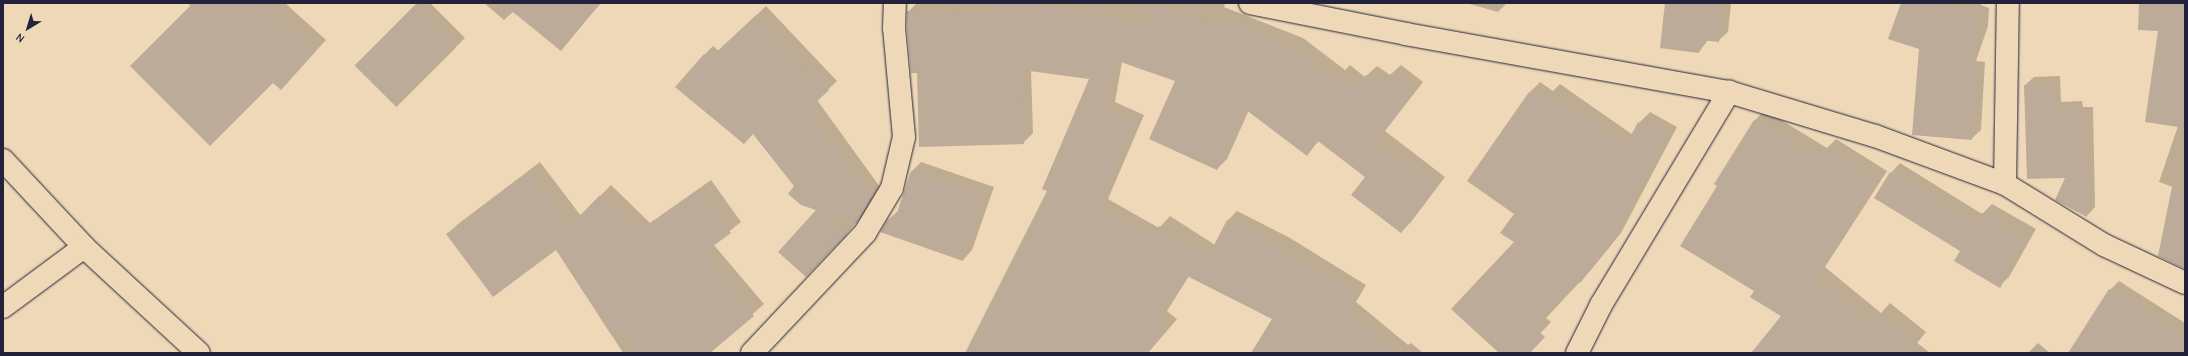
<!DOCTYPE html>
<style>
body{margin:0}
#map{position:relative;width:2188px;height:356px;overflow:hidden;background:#eed8b7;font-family:"Comic Neue",sans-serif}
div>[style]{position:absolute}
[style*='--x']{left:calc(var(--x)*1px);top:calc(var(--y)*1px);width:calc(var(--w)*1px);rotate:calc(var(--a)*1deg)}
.shadow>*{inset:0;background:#0003}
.building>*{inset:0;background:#bbab98;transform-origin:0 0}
.roads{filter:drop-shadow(0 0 1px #22223b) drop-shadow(0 0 1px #22223b)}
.street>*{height:22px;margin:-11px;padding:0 11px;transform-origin:11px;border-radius:11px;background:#eed8b7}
span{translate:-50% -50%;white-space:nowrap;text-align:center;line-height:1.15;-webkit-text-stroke:3px #eed8b7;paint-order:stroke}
.frame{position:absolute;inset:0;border:4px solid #22223b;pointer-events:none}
.north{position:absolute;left:8px;top:8px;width:40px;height:40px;-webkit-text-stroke:3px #eed8b7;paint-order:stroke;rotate:218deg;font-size:11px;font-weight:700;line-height:16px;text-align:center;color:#22223b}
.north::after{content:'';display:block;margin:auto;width:14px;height:18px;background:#22223b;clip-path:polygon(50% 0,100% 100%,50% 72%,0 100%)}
</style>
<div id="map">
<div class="shadow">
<div style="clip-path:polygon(187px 3px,285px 3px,326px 40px,292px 77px)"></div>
<div style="clip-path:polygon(417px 3px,430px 3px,465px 38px,397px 105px,356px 65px)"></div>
<div style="clip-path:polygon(484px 3px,601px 3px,561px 50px,514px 11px,504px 20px)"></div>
<div style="clip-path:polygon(917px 3px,1225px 3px,1224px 7px,1303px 38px,1345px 70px,1350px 65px,1365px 77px,1377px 66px,1390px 75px,1401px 65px,1423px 82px,1385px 131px,1445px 177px,1411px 222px,1401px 232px,1366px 177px,1319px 141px,1306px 154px,1249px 110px,1227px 159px,1217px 169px,1176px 80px,1122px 62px,1115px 102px,1144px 115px,1108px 199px,1159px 228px,1170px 216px,1215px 245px,1227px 221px,1237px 211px,1290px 238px,1366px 285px,1356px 302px,1408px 345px,1411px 343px,1423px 353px,1252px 353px,1273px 319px,1189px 276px,1167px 311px,1177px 319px,1148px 353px,966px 353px,1049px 191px,1090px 78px,1031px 70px,1033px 133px,1023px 143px,918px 72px,908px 12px)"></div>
<div style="clip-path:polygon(1466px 3px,1507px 3px,1498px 12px)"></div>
<div style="clip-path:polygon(1666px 3px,1731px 3px,1728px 32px,1718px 41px,1708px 40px,1699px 52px)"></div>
<div style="clip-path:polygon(1902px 3px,1981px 3px,1981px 5px,1989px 8px,1988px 26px,1976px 61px,1985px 62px,1981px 130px,1971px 139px,1920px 49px)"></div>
<div style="clip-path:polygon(2140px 3px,2185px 3px,2185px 268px,2173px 187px,2159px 182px,2178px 126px,2159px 30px)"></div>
<div style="clip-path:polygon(766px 6px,837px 81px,817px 100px,880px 187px,865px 214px,856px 223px,851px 221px,855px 224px,843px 238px,780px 252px,818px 210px,795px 186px,704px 55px,713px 46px,719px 51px)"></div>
<div style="clip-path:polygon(2060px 76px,2061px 102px,2082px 101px,2083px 107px,2093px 107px,2095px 207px,2087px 216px,2066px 177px,2025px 85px,2034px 77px)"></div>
<div style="clip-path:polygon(1540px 82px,1553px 91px,1560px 84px,1633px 135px,1639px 123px,1650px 112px,1677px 127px,1621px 233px,1590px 271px,1546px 318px,1551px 322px,1522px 353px,1500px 353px,1515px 242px,1515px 214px,1468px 180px,1530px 92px)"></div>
<div style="clip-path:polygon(1765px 110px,1827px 148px,1836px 139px,1887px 171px,1825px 267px,1881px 313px,1890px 303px,1926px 332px,1909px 353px,1755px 353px,1783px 315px,1756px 291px,1719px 185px,1716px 184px,1755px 120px)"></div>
<div style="clip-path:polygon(540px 162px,581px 216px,611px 185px,650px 223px,711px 180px,741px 222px,713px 244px,764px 304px,709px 353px,623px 353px,557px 248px,447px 235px,458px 224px)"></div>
<div style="clip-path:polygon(921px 162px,994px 187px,972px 250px,963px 260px,882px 231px,889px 219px,898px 211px,912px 171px)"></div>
<div style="clip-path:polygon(1900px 163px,1982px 214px,1992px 204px,2036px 229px,2009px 277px,1999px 286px,1961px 251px,1876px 198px,1891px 173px)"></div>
<div style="clip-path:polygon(2119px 281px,2185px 323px,2185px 353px,2070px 353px,2110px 290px)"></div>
<div style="clip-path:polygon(2038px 343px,2050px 353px,2028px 353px)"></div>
</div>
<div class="building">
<div style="clip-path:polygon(193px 3px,261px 3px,315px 52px,281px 90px,273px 83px,210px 146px,130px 66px)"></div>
<div style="clip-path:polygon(502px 3px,600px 3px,561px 51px)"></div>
<div style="clip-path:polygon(993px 3px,1034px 3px,1146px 24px,1153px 4px,1216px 26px,1219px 19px,1292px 48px,1335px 80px,1339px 74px,1356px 88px,1366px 75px,1381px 86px,1390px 74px,1414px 92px,1376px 142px,1436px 187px,1401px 233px,1351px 195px,1365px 177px,1318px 141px,1307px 156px,1245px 109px,1217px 170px,1149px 139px,1175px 81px,1115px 60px,1105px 112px,1135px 125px,1099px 210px,1151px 239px,1159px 226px,1208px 257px,1227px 220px,1280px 248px,1357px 296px,1347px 312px,1396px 353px,1251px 353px,1272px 319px,1187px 276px,1157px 321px,1167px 330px,1147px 353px,965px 353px,1047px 191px,1042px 189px,1089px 79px,1022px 70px,1024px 144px,919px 147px,917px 73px,911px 73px,907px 28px,907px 11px,992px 13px)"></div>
<div style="clip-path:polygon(1665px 3px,1723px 3px,1719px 42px,1700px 40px,1699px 53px,1660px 48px)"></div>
<div style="clip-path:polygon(1901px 3px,1938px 3px,1980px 17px,1979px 36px,1967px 70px,1976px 71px,1972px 140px,1912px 135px,1919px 49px,1888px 39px)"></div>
<div style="clip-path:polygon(2139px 3px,2185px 3px,2185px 128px,2145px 122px,2158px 31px,2138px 30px)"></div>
<div style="left:414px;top:6px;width:59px;height:84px;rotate:45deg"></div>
<div style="clip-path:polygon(756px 15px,829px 90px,808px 110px,872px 197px,856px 224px,819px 211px,847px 234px,806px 277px,778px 252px,816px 210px,801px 205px,788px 194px,794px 186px,753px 134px,744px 144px,675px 87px,704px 54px,709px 59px)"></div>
<div style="clip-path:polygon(2052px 84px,2052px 110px,2074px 109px,2074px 116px,2085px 116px,2087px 217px,2055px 200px,2065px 178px,2027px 179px,2024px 85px)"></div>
<div style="clip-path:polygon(1529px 92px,1543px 102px,1549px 93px,1625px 147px,1638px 122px,1668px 138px,1611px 245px,1580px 283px,1578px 282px,1536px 329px,1545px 337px,1530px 353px,1499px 353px,1451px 309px,1514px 242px,1500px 233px,1514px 214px,1467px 181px)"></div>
<div style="clip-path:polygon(1754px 120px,1818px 159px,1825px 148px,1877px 182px,1816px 278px,1871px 323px,1879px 313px,1930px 353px,1751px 353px,1781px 316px,1750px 297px,1754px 291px,1680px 246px,1717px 186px,1714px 184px)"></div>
<div style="clip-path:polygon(911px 171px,985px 196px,963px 261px,880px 232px,888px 219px,893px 225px)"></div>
<div style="clip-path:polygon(529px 172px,570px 226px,600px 195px,638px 233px,699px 190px,731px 233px,702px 254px,754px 316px,710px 353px,637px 353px,619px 331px,612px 336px,556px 250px,493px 297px,446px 234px)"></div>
<div style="clip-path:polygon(1890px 172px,1975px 225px,1981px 213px,2027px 239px,2000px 288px,1954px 261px,1960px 251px,1874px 198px)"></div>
<div style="clip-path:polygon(2172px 187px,2185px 188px,2185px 269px,2158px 256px)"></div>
<div style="clip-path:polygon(2109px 289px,2185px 338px,2185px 353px,2068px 353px)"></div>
</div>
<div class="roads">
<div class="street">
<div style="--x:1250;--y:3;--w:159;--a:11.2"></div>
<div style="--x:1406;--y:34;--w:328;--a:10.2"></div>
<div style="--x:1729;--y:92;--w:152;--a:16.8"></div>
<div style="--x:1875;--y:136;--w:139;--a:20.3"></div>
<div style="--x:2005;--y:184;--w:116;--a:31.6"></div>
<div style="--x:2104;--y:245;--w:89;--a:25.1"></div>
<div style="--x:3;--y:160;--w:119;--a:47"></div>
<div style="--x:84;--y:247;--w:156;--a:42.7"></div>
<div style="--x:2005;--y:184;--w:181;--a:-89.1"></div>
<div style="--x:3;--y:307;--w:101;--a:-36.5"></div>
<div style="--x:752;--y:353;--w:165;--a:-46.7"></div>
<div style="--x:865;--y:233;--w:52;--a:-59"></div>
<div style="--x:892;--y:188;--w:52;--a:-76.8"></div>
<div style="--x:904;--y:137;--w:109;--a:-95.2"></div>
<div style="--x:894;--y:28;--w:25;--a:-88"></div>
<div style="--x:1577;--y:353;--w:54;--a:-63.4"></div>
<div style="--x:1601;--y:305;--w:249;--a:-59"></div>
</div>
</div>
<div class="frame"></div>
<div class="north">N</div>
</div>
